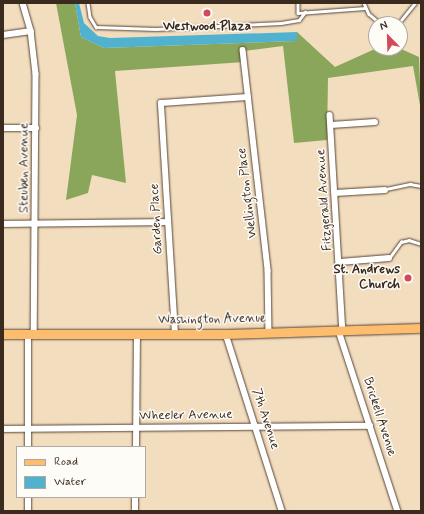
<!DOCTYPE html>
<style>
body{margin:0}
#map{position:relative;width:424px;height:514px;overflow:hidden;background:#f3ddbf;font-family:Mynerve,sans-serif}
div>[style]{position:absolute}
[style*='--x']{left:calc(var(--x)*1px);top:calc(var(--y)*1px);width:calc(var(--w)*1px);rotate:calc(var(--a)*1deg)}
.forest>*{inset:0;background:#8aa65a}
.water>*{inset:0;background:#51b2d0}
.roads{filter:drop-shadow(0 0 1px #574536) drop-shadow(0 0 1px #574536)}
.lane>*{height:2.5px;margin:-1.25px;padding:0 1.25px;transform-origin:1.25px;border-radius:1.25px;background:#fff}
.street>*{height:5.5px;margin:-2.75px;padding:0 2.75px;transform-origin:2.75px;border-radius:2.75px;background:#fff}
.primary>*{height:9px;margin:-4.5px;padding:0 4.5px;transform-origin:4.5px;border-radius:4.5px;background:#fcbd6e}
.dots>*{width:11px;height:11px;translate:-50% -50%;box-sizing:border-box;border:2px solid #fdfcf7;border-radius:50%}
span{translate:-50% -50%;white-space:nowrap;text-align:center;line-height:1.15;-webkit-text-stroke:3px #fdfcf7;paint-order:stroke}
.poi-label{font-size:13px;color:#3b2a1e;font-weight:700}
.right{translate:-100% -50%;text-align:right}
.street-label{font-size:13px;color:#3b2a1e}
.frame{position:absolute;inset:0;border:4px solid #3b2a1e;pointer-events:none}
.legend{position:absolute;left:16px;top:446px;width:130px;height:52px;box-sizing:border-box;background:#fdfcf7;border:1px solid #afa8a0;margin:0;padding:5px 7px;list-style:none;font-size:12px;color:#3b2a1e}
.legend li{display:flex;align-items:center;gap:8px;height:20px}
.legend b{width:20px;border:1px solid #afa8a0}
.north{position:absolute;left:368px;top:16px;width:40px;height:40px;box-sizing:border-box;background:#fdfcf7;border:1px solid #afa8a0;border-radius:50%;rotate:337deg;font-size:11px;font-weight:700;line-height:16px;text-align:center;color:#3b2a1e}
.north::after{content:'';display:block;margin:auto;width:14px;height:18px;background:#d1495b;clip-path:polygon(50% 0,100% 100%,50% 72%,0 100%)}
</style>
<div id="map">
<div class="forest">
<div style="clip-path:polygon(56px 3px,75px 3px,81px 37px,104px 48px,296px 41px,297px 32px,335px 67px,377px 48px,399px 48px,419px 57px,421px 111px,413px 66px,328px 78px,327px 140px,294px 143px,283px 46px,243px 51px,244px 62px,115px 71px,126px 183px,92px 175px,88px 193px,66px 200px,77px 115px)"></div>
</div>
<div class="water">
<div style="clip-path:polygon(75px 3px,79px 3px,84px 23px,98px 36px,110px 38px,297px 32px,297px 41px,104px 48px,81px 37px)"></div>
</div>
<div class="roads">
<div class="lane">
<div style="--x:88;--y:3;--w:14;--a:82"></div>
<div style="--x:90;--y:17;--w:12;--a:59"></div>
<div style="--x:96;--y:27;--w:60;--a:1.9"></div>
<div style="--x:156;--y:29;--w:125;--a:-2.7"></div>
<div style="--x:281;--y:23;--w:18;--a:-9"></div>
<div style="--x:299;--y:20;--w:10;--a:-53"></div>
<div style="--x:298;--y:3;--w:10;--a:90"></div>
<div style="--x:298;--y:13;--w:67;--a:-4.3"></div>
<div style="--x:364;--y:3;--w:12;--a:66"></div>
<div style="--x:369;--y:14;--w:16;--a:40"></div>
<div style="--x:398;--y:24;--w:27;--a:-51"></div>
<div style="--x:386;--y:189;--w:25;--a:-12"></div>
<div style="--x:410;--y:184;--w:11;--a:10"></div>
<div style="--x:390;--y:257;--w:19;--a:-54"></div>
<div style="--x:401;--y:242;--w:8;--a:-14"></div>
<div style="--x:409;--y:240;--w:13;--a:18"></div>
</div>
<div class="street">
<div style="--x:23;--y:3;--w:29;--a:74"></div>
<div style="--x:31;--y:31;--w:43;--a:83.4"></div>
<div style="--x:36;--y:74;--w:260;--a:90.4"></div>
<div style="--x:3;--y:35;--w:28;--a:-8"></div>
<div style="--x:243;--y:50;--w:222;--a:83.5"></div>
<div style="--x:268;--y:271;--w:62;--a:89.1"></div>
<div style="--x:330;--y:115;--w:216;--a:86.6"></div>
<div style="--x:331;--y:125;--w:44;--a:-3.9"></div>
<div style="--x:3;--y:128;--w:33;--a:0"></div>
<div style="--x:335;--y:193;--w:50;--a:-3.4"></div>
<div style="--x:3;--y:224;--w:165;--a:-0.7"></div>
<div style="--x:340;--y:262;--w:49;--a:-4.7"></div>
<div style="--x:339;--y:331;--w:189;--a:71.9"></div>
<div style="--x:175;--y:334;--w:231;--a:-93.5"></div>
<div style="--x:161;--y:103;--w:87;--a:-3.9"></div>
<div style="--x:226;--y:334;--w:186;--a:72.4"></div>
<div style="--x:3;--y:429;--w:367;--a:-0.5"></div>
<div style="--x:28;--y:447;--w:113;--a:-90"></div>
<div style="--x:136;--y:447;--w:113;--a:-89.5"></div>
<div style="--x:28;--y:511;--w:14;--a:-90"></div>
<div style="--x:135;--y:511;--w:14;--a:-90"></div>
</div>
<div class="primary">
<div style="--x:3;--y:334;--w:223;--a:0"></div>
<div style="--x:226;--y:334;--w:195;--a:-1.8"></div>
</div>
</div>
<div class="dots">
<div style="left:207px;top:13px;background:#d1495b"></div>
<div style="left:408px;top:278px;background:#d1495b"></div>
</div>
<div class="poi-label">
<span style="left:207px;top:27px">Westwood Plaza</span>
<span class="right" style="left:400px;top:278px">St. Andrews<br>Church</span>
</div>
<div class="street-label">
<span style="left:25px;top:168px;rotate:-90deg">Steuben Avenue</span>
<span style="left:248px;top:193px;rotate:-97deg">Wellington Place</span>
<span style="left:325px;top:200px;rotate:-94deg">Fitzgerald Avenue</span>
<span style="left:157px;top:219px;rotate:-93deg">Garden Place</span>
<span style="left:212px;top:320px;rotate:-1deg">Washington Avenue</span>
<span style="left:186px;top:416px;rotate:-1deg">Wheeler Avenue</span>
<span style="left:379px;top:417px;rotate:72deg">Brickell Avenue</span>
<span style="left:265px;top:419px;rotate:72deg">7th Avenue</span>
</div>
<div class="frame"></div>
<ul class="legend">
<li><b style="height:5px;background:#fcbd6e"></b>Road</li>
<li><b style="height:11px;background:#51b2d0"></b>Water</li>
</ul>
<div class="north">N</div>
</div>
